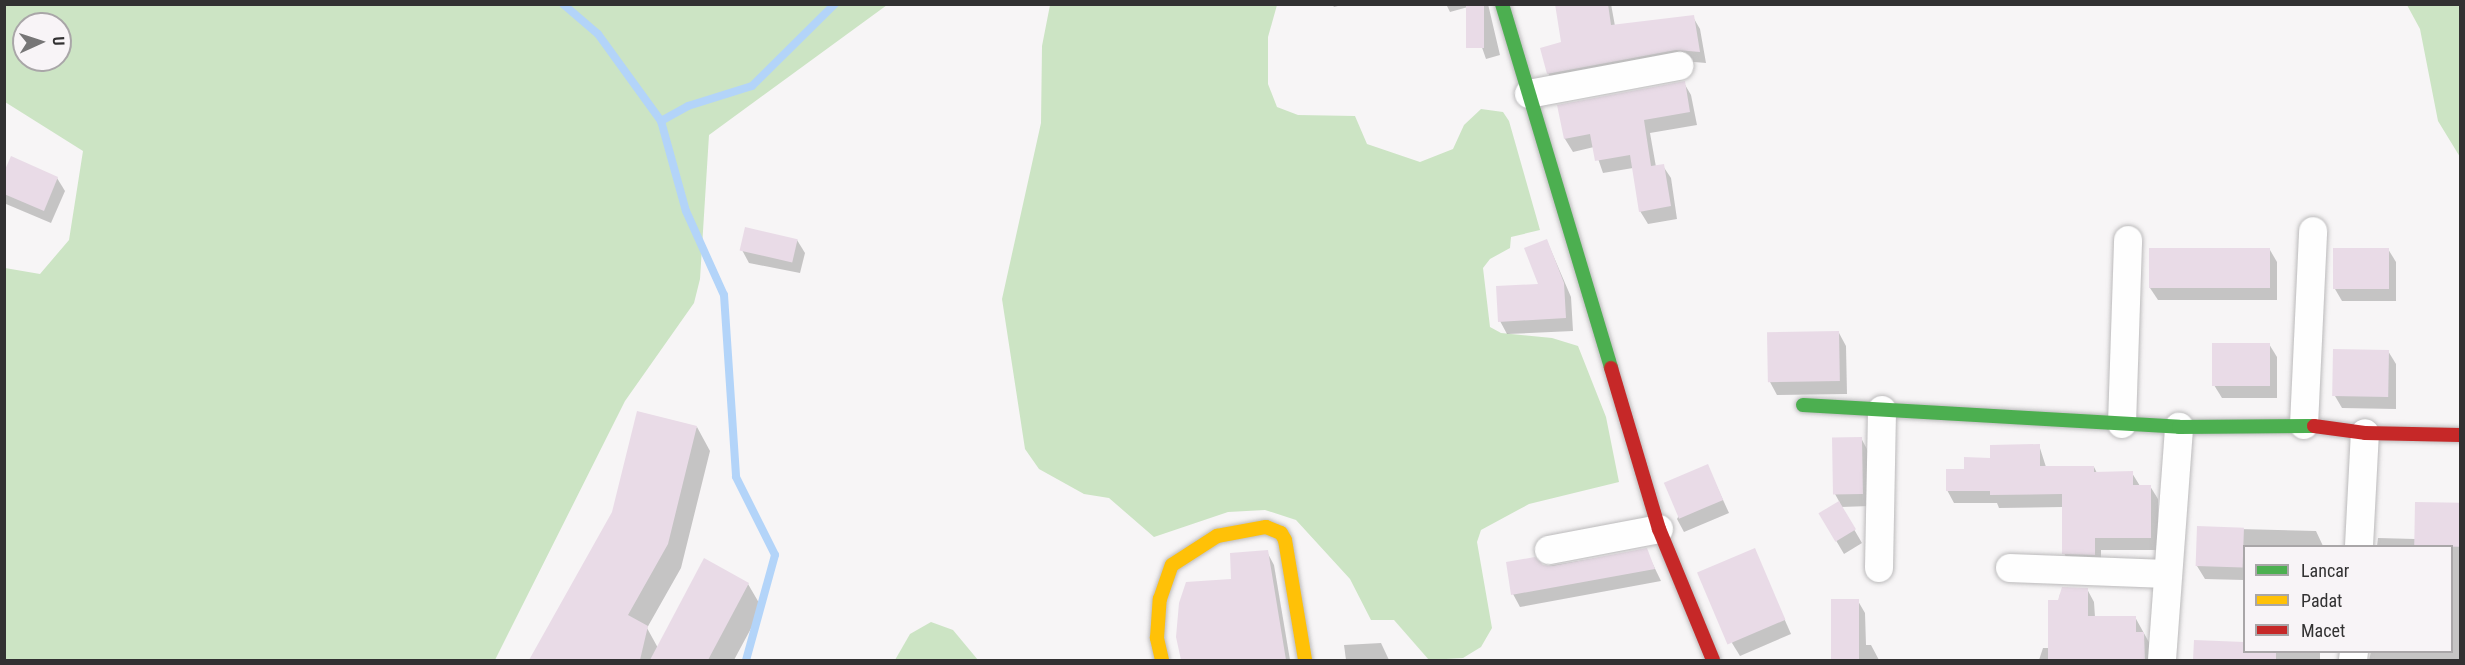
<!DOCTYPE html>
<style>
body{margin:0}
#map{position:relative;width:2465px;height:665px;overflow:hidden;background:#f7f5f6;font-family:"Roboto Condensed",sans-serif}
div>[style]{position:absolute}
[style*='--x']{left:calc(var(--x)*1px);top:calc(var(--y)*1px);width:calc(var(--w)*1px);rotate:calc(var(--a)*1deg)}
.green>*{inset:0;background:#cce4c4}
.shadow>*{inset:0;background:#0003}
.stream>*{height:8px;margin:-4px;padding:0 4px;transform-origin:4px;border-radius:4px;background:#b3d4f9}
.building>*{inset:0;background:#e9dbe7;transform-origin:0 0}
.roads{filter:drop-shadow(0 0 2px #bbbabb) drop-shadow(0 0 2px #bbbabb)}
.street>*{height:28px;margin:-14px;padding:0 14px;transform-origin:14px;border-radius:14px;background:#fefefe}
.fast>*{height:14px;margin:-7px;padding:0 7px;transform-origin:7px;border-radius:7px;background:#4caf50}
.slow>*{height:14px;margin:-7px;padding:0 7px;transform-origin:7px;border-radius:7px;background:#ffc107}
.jam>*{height:14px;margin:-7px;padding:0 7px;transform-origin:7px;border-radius:7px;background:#c62828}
span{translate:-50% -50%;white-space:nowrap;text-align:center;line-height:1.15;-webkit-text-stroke:6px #f8f4f7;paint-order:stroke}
.frame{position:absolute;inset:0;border:6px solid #323132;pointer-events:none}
.legend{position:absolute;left:2243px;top:545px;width:210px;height:108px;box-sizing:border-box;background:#f8f4f7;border:2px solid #a9a6a8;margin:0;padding:8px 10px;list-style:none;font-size:18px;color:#323132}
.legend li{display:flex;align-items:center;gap:12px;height:30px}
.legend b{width:30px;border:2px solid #a9a6a8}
.north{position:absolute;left:12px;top:12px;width:60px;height:60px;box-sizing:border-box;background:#f8f4f7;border:2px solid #a9a6a8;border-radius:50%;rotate:87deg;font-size:16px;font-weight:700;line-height:24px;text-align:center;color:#323132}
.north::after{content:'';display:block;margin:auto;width:21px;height:27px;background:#777677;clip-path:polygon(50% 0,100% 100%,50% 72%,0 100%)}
</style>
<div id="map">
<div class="green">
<div style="clip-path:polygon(evenodd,5px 4px,887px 4px,887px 5px,709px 135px,700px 279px,694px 303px,625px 401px,495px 660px,5px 660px,5px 268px,40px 274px,69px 240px,83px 151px,5px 102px,5px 4px,24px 24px,60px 24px,60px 60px,24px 60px,24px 24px)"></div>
<div style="clip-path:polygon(1050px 5px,1277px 5px,1268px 37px,1268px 84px,1277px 107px,1298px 115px,1355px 116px,1367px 144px,1420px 162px,1453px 149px,1464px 125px,1481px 109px,1503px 112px,1509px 121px,1540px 230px,1511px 237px,1510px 248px,1490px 259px,1483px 268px,1490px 327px,1501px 333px,1552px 338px,1578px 346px,1606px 417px,1619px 482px,1529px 504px,1481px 530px,1477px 542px,1492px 628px,1481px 647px,1463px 658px,1429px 660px,1394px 620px,1371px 620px,1350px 579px,1296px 520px,1265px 510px,1228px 512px,1154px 537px,1109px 498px,1084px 494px,1039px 469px,1025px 449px,1002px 299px,1041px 123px,1042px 46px)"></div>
<div style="clip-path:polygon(2407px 5px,2460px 5px,2460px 157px,2438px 121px,2420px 29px)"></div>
<div style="clip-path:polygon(931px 622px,953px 630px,978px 660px,895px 660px,910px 634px)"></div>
</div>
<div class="shadow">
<div style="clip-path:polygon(1332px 4px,1346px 4px,1334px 7px)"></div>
<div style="clip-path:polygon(1446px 4px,1488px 4px,1500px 55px,1486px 59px,1468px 7px,1450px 12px)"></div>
<div style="clip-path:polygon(1557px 4px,1611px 4px,1615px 26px,1693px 17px,1700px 29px,1706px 63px,1683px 61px,1555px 85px,1548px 73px,1563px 43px)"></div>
<div style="clip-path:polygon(1684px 83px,1691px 95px,1697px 125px,1650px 133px,1656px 167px,1663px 166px,1671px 178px,1677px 219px,1648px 224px,1640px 211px,1633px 168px,1603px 173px,1594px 147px,1573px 152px,1565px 139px,1559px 107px)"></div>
<div style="clip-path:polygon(4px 175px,57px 178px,65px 191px,51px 223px,6px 204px)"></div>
<div style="clip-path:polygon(797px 240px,805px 253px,800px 273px,749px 263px,742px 250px)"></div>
<div style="clip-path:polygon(1547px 241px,1571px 297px,1573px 331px,1507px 334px,1500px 321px,1540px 285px)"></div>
<div style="clip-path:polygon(2388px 249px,2396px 262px,2396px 301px,2342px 301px,2335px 289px)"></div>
<div style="clip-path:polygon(2270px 250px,2277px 262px,2277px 300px,2158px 300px,2150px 288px)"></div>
<div style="clip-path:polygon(1839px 333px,1846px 346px,1847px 394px,1777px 395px,1770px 382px)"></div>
<div style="clip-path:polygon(2269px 344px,2277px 357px,2277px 398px,2222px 398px,2214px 385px)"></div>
<div style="clip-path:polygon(2388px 351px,2396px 364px,2396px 409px,2342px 408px,2335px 396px)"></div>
<div style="clip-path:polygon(697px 427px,710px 451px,681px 568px,647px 628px,658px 648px,748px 584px,762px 608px,734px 660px,531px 660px,614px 513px)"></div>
<div style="clip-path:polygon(1861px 438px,1868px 451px,1870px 506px,1841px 507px,1862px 543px,1844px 554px,1821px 515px,1840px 503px,1835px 494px)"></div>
<div style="clip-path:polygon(2039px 445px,2046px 467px,2094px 467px,2097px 473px,2132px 473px,2140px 486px,2150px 486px,2158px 499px,2158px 550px,2101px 550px,2101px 567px,2071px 566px,2064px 553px,2063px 507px,1999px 508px,1997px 503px,1954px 503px,1947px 490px,1966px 471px)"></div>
<div style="clip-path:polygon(1707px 465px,1729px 513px,1684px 532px,1677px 519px)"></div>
<div style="clip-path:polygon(2460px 505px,2460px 660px,2369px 660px,2371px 652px,2452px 652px,2452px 546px,2377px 546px,2378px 538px,2415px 539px)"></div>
<div style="clip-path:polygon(2198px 528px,2316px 531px,2323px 546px,2244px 546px,2244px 580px,2205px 579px,2197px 566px)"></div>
<div style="clip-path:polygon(1646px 550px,1661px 581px,1520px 607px,1513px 594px,1542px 567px)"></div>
<div style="clip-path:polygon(1754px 550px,1791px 634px,1740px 656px,1732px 643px)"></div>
<div style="clip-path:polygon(1267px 552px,1274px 565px,1290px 660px,1182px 660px,1181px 645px,1233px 581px)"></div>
<div style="clip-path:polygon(2087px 589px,2094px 602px,2095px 617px,2135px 617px,2151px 646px,2151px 660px,2039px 660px,2043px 648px,2050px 648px,2060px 594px)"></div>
<div style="clip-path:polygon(1833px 601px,1858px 601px,1865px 613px,1866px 645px,1871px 645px,1879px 660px,1833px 660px)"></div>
<div style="clip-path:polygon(2195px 642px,2244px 643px,2244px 652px,2320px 652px,2320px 660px,2195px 660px)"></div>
<div style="clip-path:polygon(1381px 643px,1389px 660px,1346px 660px,1344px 645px)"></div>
</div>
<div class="stream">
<div style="--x:563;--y:4;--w:46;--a:40.6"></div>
<div style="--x:598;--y:34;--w:107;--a:54.1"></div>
<div style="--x:661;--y:121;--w:93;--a:74.5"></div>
<div style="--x:686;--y:211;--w:92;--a:65.7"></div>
<div style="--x:724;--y:295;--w:182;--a:86.2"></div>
<div style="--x:736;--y:477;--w:87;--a:63.4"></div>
<div style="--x:775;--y:555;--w:109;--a:105.4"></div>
<div style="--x:661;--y:121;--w:31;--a:-29"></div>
<div style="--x:688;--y:106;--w:67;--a:-17.4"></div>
<div style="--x:752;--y:86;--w:117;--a:-44.7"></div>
</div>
<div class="building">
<div style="left:1466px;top:4px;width:18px;height:44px"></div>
<div style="clip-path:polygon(1555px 4px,1608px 4px,1611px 25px,1694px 15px,1700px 52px,1676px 50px,1547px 74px,1540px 48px,1561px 42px)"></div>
<div style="clip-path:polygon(1685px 81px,1690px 112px,1644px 120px,1651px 166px,1664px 164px,1671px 206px,1639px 212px,1630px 155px,1595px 161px,1590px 134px,1564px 139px,1557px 105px)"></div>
<div style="clip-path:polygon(11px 156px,58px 177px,44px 211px,4px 194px,4px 172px)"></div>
<div style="left:745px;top:227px;width:54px;height:24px;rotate:13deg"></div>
<div style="clip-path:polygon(1547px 239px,1564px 283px,1566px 318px,1498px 322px,1496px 286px,1538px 284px,1524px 248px)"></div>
<div style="left:2149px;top:248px;width:121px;height:40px"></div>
<div style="left:2333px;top:248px;width:56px;height:41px"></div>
<div style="left:1839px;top:331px;width:50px;height:72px;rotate:89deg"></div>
<div style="left:2212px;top:343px;width:58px;height:43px"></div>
<div style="left:2333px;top:349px;width:56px;height:47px;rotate:1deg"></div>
<div style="clip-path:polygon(637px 411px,697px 426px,668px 544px,628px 615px,648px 626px,640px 660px,529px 660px,612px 512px)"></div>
<div style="left:1862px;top:437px;width:57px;height:30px;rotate:89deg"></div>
<div style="clip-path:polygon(2040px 444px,2040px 466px,2094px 466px,2094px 472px,2133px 471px,2133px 485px,2151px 485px,2151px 538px,2095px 538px,2095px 555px,2062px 554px,2062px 494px,1990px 495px,1990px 491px,1946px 491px,1946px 469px,1964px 469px,1964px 457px,1990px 458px,1990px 445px)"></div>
<div style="left:1708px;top:464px;width:39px;height:48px;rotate:67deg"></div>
<div style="left:1839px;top:501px;width:33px;height:24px;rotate:59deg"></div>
<div style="left:2415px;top:502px;width:45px;height:44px;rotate:1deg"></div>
<div style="left:2197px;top:526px;width:47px;height:40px;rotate:2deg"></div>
<div style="clip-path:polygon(1647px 548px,1655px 569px,1511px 595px,1506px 562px,1535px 557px,1543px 565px,1552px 566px)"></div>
<div style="left:1755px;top:548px;width:78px;height:63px;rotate:67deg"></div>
<div style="clip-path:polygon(1268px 550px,1286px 660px,1181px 660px,1176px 637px,1179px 603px,1186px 582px,1231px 579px,1230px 553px)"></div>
<div style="clip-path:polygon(704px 558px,749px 583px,708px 660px,650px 660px)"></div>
<div style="clip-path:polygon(2062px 587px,2088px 588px,2088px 616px,2136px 616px,2136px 632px,2144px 632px,2145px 660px,2048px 660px,2048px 600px,2058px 600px)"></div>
<div style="left:1831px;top:599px;width:28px;height:61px"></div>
<div style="clip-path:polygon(2194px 640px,2244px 642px,2244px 651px,2276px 651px,2276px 660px,2193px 660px)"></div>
</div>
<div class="roads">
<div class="street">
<div style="--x:1529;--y:94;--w:153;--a:-10.6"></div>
<div style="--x:2122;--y:424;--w:184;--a:-88.1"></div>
<div style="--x:2304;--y:425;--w:194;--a:-87.3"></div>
<div style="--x:2359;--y:546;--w:113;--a:-87"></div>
<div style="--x:1549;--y:550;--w:112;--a:-10.8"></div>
<div style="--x:1879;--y:568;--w:158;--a:-88.9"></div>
<div style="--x:2010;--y:568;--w:156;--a:2.2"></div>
<div style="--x:2162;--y:660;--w:234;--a:-85.8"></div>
<div style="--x:2353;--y:660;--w:8;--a:-83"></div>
</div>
<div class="fast">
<div style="--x:1502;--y:4;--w:380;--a:73.3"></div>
<div style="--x:1803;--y:405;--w:377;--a:3.3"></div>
<div style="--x:2179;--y:427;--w:135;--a:-0.4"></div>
</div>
<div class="slow">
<div style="--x:1162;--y:660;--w:23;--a:-103"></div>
<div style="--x:1157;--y:638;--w:39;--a:-86"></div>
<div style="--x:1160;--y:599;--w:36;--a:-71"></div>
<div style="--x:1172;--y:565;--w:54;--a:-32.8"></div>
<div style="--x:1217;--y:536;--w:50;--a:-10.4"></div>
<div style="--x:1266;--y:527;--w:16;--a:22"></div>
<div style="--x:1281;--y:533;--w:8;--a:60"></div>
<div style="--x:1285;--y:540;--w:122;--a:80.5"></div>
</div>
<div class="jam">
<div style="--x:1611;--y:368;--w:168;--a:73.4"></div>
<div style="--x:1659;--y:529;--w:142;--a:67.6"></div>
<div style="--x:2314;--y:426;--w:51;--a:7.8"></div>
<div style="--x:2365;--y:433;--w:95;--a:1.2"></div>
</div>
</div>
<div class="frame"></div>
<ul class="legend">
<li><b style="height:8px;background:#4caf50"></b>Lancar</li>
<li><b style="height:8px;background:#ffc107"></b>Padat</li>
<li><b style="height:8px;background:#c62828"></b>Macet</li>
</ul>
<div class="north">U</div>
</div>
